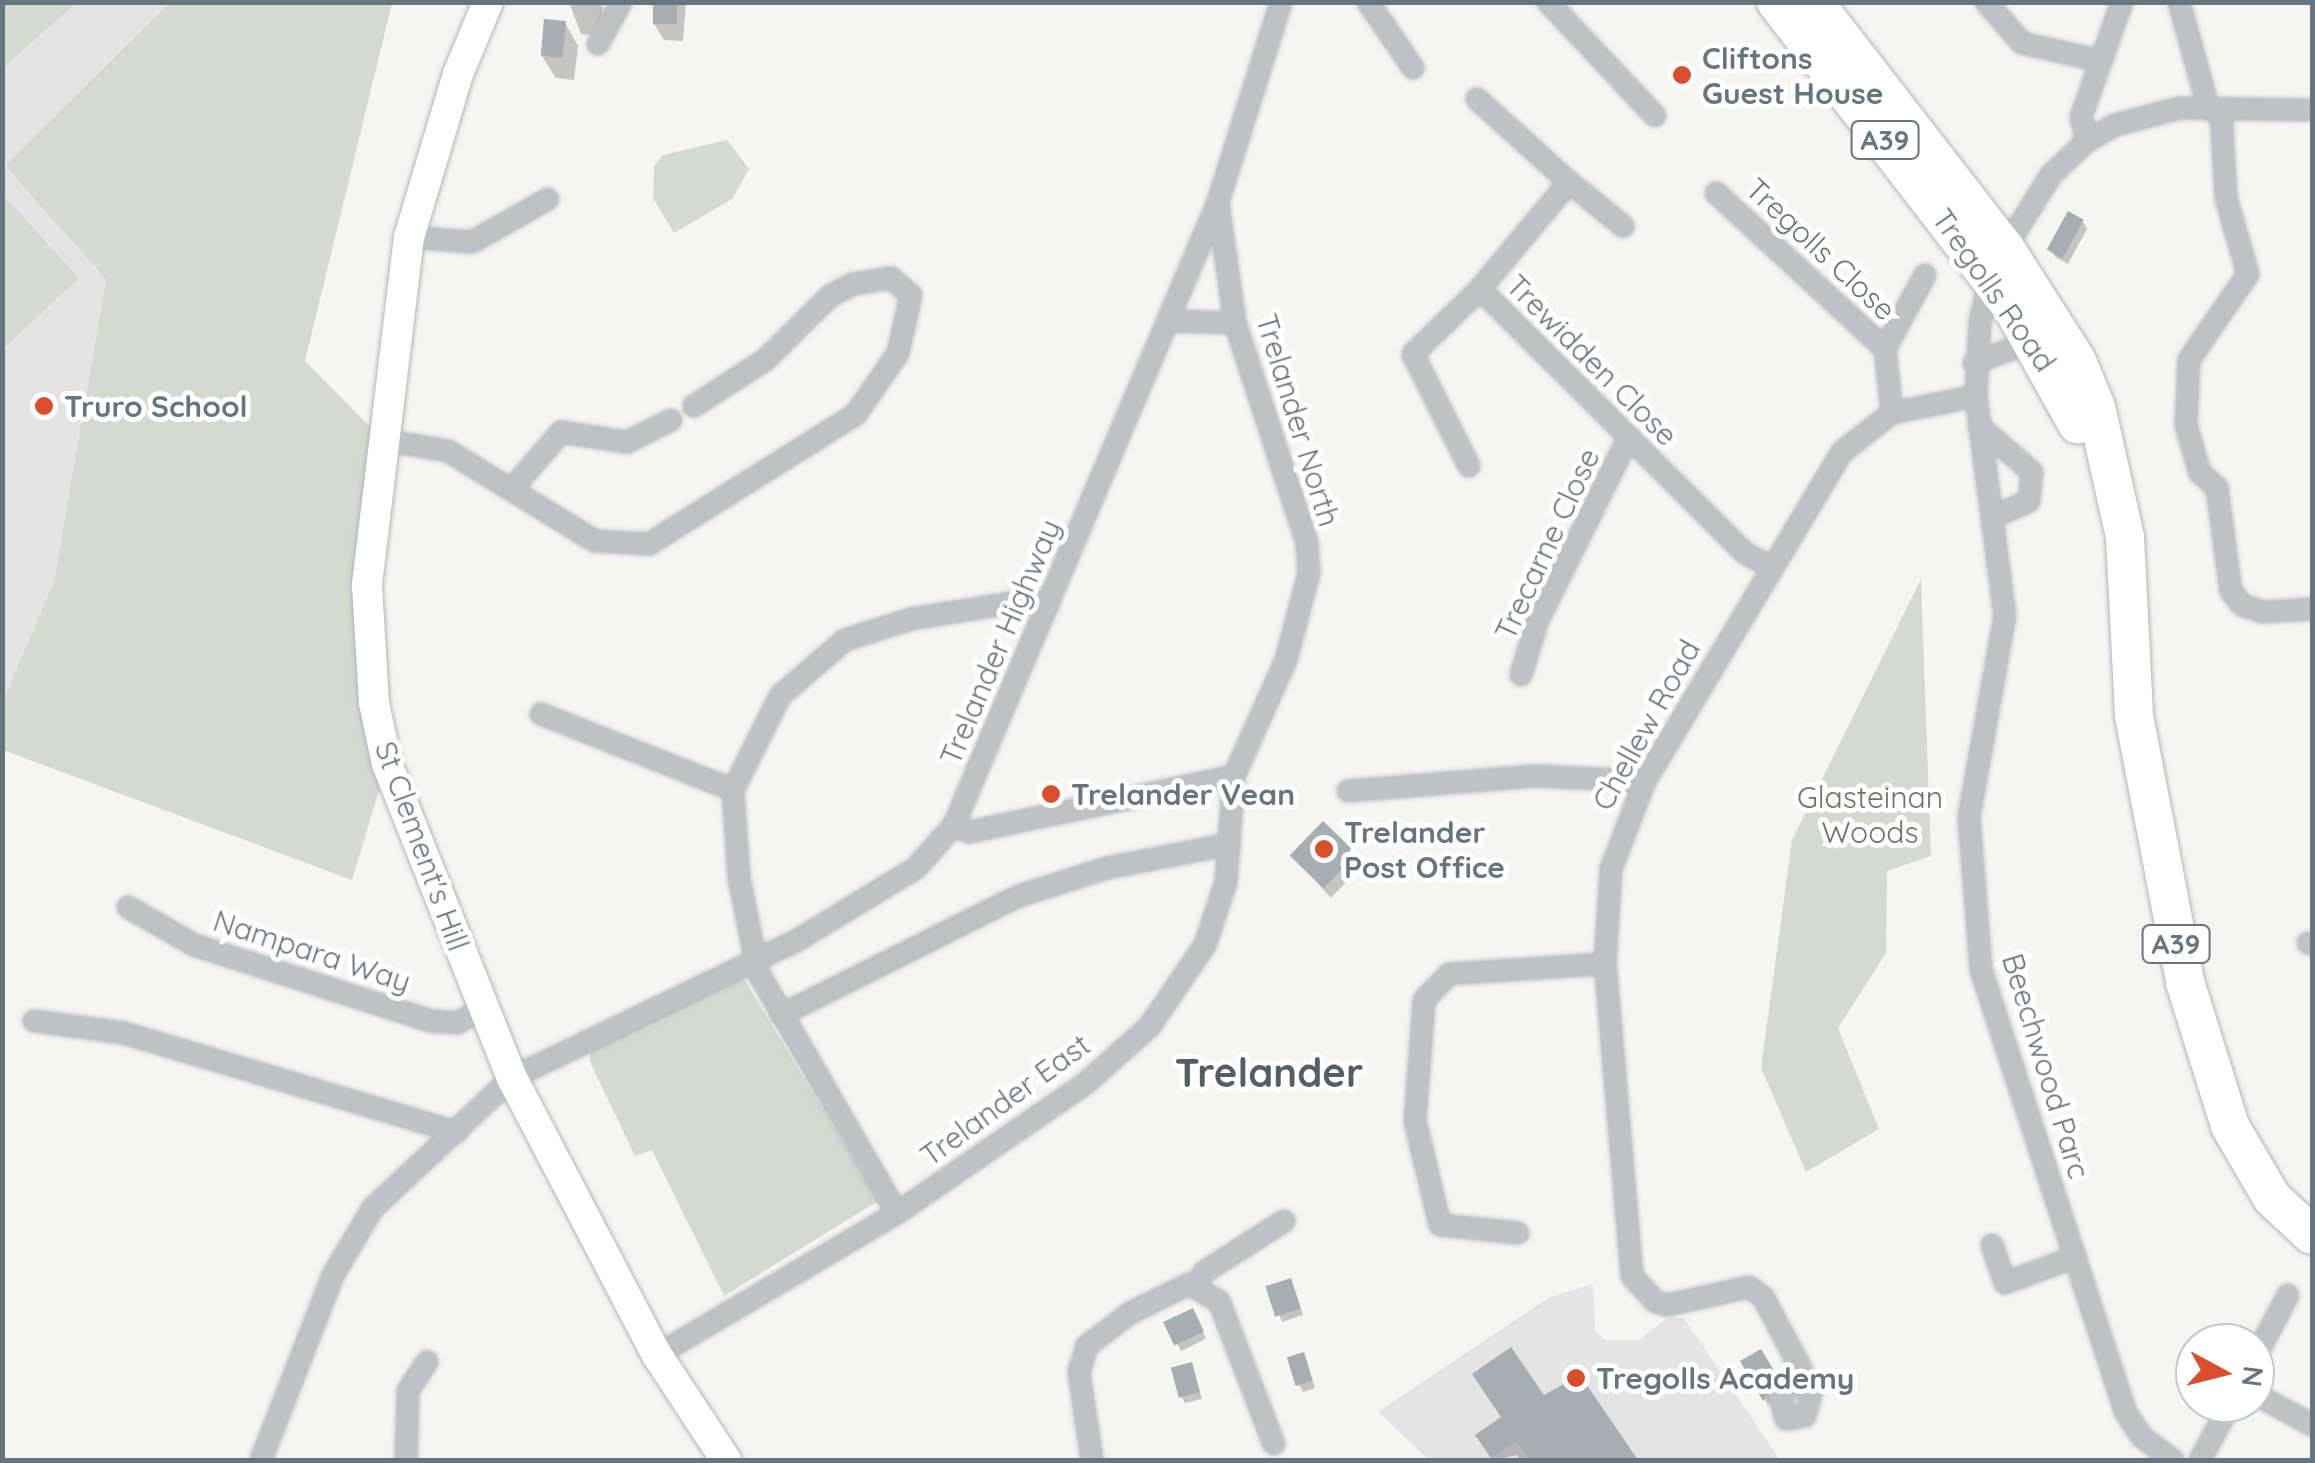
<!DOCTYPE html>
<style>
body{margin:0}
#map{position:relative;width:2315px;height:1463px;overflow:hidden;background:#f5f5f2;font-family:Quicksand,sans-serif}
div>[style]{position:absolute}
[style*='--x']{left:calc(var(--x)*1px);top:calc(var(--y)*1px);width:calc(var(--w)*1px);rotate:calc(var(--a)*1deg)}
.built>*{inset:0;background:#e3e4e3}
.green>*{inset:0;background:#d5dad1}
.shadow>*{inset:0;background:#0003;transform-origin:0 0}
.building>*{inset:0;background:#a6aeb2;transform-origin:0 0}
.roads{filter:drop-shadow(0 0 2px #b1b6ba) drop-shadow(0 0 2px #b1b6ba)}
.street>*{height:20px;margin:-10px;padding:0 10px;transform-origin:10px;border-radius:10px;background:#bec2c5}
.secondary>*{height:30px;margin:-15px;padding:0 15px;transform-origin:15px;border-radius:15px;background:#fff}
.highway>*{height:38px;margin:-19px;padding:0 19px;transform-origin:19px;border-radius:19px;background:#fff}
.dots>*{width:28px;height:28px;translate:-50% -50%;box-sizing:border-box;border:5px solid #fff;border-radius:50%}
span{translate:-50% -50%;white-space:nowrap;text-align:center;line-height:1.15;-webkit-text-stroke:10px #fff;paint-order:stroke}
.shield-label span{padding:2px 8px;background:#fff;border:2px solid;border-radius:8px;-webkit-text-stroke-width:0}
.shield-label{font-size:28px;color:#667681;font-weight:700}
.poi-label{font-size:30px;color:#667681;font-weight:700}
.left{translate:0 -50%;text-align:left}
.street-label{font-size:30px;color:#667681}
.park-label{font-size:30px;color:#697964}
.district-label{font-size:40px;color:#535f67;font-weight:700}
.frame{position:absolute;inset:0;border:5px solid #667681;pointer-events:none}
.north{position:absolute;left:2175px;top:1323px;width:100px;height:100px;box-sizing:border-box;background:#fff;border:2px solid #c2c8cd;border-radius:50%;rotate:97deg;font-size:28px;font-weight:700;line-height:40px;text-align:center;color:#667681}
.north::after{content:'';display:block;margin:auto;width:35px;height:45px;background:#d94f2e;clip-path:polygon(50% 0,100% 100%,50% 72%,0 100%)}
</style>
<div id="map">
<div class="built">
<div style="clip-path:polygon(3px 3px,169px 3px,5px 166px,106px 278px,54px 582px,3px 703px)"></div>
<div style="clip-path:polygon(1593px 1284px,1595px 1329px,1605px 1340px,1639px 1340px,1667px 1318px,1684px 1318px,1780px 1460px,1429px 1460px,1378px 1412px,1550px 1297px)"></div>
</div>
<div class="green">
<div style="clip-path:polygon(3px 2px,76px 2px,76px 3px,3px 68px)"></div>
<div style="clip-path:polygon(169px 3px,392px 3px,305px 361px,383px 440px,367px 585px,387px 764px,352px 880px,3px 750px,2px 703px,54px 582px,106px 279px,5px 166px)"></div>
<div style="clip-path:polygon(727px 140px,749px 169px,732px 199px,674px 233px,653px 198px,654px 166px,663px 155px)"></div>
<div style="clip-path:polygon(3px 195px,79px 278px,3px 349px)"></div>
<div style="clip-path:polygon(1921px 579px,1931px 856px,1887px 871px,1886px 953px,1838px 1028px,1879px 1129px,1806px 1172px,1761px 1068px,1792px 840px)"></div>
<div style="clip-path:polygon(741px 974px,878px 1201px,724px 1296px,652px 1150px,635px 1156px,589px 1060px,592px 1046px)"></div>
</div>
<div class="shadow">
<div style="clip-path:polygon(569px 2px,603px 2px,600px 36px,581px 34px)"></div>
<div style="clip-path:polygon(658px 2px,686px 2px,683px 41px,664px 40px,654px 24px)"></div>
<div style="clip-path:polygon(565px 23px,578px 46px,574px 80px,556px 78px,542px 56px)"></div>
<div style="clip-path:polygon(2083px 222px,2087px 229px,2068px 264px,2055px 257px,2051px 250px)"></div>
<div style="clip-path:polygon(1355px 855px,1361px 866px,1331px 898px,1293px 856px)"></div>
<div style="clip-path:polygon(1269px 1288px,1294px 1288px,1303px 1315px,1282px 1322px)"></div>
<div style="left:1192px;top:1311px;width:31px;height:28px;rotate:63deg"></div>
<div style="clip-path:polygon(1306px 1361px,1315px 1388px,1303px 1392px,1299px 1385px)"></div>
<div style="clip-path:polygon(1191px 1365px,1202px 1399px,1185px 1403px,1181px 1396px)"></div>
<div style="clip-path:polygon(1747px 1369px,1777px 1380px,1781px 1387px,1768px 1405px)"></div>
<div style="clip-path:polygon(1580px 1378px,1635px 1460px,1521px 1460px,1517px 1455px,1494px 1460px,1484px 1446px)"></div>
</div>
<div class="building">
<div style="left:653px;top:2px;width:24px;height:22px"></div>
<div style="left:544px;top:19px;width:22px;height:37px;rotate:5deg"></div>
<div style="left:2068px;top:211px;width:18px;height:44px;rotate:29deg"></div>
<div style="left:1323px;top:821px;width:47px;height:48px;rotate:44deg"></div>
<div style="left:1291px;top:1278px;width:32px;height:27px;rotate:72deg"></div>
<div style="left:1193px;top:1308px;width:26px;height:33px;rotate:65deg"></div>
<div style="clip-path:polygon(1511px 1347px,1544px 1395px,1580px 1375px,1638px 1460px,1530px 1460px,1516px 1441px,1491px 1458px,1475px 1435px,1501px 1417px,1472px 1374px)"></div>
<div style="clip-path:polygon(1761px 1349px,1779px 1379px,1763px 1401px,1740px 1361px)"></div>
<div style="left:1304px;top:1352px;width:30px;height:18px;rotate:73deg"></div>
<div style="left:1192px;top:1362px;width:31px;height:22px;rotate:75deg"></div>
</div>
<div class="roads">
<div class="street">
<div style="--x:1368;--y:2;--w:80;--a:55.7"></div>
<div style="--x:1548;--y:2;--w:156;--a:46.8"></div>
<div style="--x:1986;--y:2;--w:55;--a:48.7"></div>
<div style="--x:2022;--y:43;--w:81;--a:12.8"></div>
<div style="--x:2101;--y:61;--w:59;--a:109.7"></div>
<div style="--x:2081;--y:117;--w:25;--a:76"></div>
<div style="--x:2179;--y:2;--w:112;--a:74.5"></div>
<div style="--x:598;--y:44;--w:48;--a:-61.3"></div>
<div style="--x:2101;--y:61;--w:63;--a:-70.4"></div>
<div style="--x:1477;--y:99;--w:124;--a:42.1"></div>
<div style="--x:1569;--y:182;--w:139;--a:129.8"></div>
<div style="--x:1480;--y:289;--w:374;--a:44.9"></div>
<div style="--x:1745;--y:553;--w:29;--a:29"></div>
<div style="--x:2221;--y:111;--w:87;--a:86.7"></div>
<div style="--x:2226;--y:198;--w:79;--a:73.9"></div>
<div style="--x:2248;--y:274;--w:104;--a:124.5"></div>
<div style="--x:2189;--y:360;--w:65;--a:92.6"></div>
<div style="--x:2186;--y:425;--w:50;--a:73.7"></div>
<div style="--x:2200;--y:473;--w:23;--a:41"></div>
<div style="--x:2217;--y:488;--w:104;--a:82.3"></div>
<div style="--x:2231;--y:591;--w:18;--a:52"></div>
<div style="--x:2242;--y:605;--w:22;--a:18"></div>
<div style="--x:2263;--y:612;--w:49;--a:-3.5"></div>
<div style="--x:1569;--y:182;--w:70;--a:39.2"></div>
<div style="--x:1716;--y:193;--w:230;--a:42.7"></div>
<div style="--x:409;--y:237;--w:63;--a:4.5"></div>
<div style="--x:472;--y:242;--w:87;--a:-29.5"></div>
<div style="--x:2003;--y:252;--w:91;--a:-58.1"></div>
<div style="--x:2051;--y:175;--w:50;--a:-43.4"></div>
<div style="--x:2087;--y:141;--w:32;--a:-30"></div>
<div style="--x:2115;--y:125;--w:67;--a:-14.7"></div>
<div style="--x:2180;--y:108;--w:132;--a:0.9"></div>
<div style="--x:1991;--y:279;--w:43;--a:104.7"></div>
<div style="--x:1980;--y:321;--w:75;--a:93.1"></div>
<div style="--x:1976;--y:396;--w:221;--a:82.5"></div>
<div style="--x:2005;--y:615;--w:205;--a:100.1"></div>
<div style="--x:1969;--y:817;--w:153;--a:85.5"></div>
<div style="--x:1981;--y:970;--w:466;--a:71.9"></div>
<div style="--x:2126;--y:1413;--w:29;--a:56"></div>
<div style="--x:2142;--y:1437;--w:39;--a:37"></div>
<div style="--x:1169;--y:321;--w:66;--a:1.7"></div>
<div style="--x:1974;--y:363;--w:43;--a:-20.6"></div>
<div style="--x:2014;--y:348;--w:24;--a:0"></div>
<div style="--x:1892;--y:413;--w:64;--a:-96.2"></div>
<div style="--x:1885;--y:349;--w:84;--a:-61.6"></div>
<div style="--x:1979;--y:426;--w:70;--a:41"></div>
<div style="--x:2032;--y:472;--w:29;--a:96"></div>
<div style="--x:2029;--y:501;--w:37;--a:156"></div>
<div style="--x:383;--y:440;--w:66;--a:9.6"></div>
<div style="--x:448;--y:451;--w:172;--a:31.5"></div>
<div style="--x:595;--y:541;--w:54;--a:3.2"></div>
<div style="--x:649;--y:544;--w:244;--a:-32.1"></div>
<div style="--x:856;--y:414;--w:74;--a:-55.5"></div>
<div style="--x:898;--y:353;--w:59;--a:-77.4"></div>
<div style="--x:911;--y:295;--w:26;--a:-140"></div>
<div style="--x:891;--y:278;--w:38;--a:171"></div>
<div style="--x:853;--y:284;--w:25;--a:153"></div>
<div style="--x:831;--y:295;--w:93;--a:135.4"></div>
<div style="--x:765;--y:360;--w:85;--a:147.1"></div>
<div style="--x:1469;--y:466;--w:125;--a:-116.6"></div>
<div style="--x:1413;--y:354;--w:93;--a:-44.1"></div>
<div style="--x:511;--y:490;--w:77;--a:-49.2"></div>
<div style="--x:561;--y:432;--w:67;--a:8.6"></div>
<div style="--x:627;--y:442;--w:49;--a:-26.6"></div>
<div style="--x:1521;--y:675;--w:55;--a:-73.2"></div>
<div style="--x:1537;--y:622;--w:204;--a:-63.6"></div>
<div style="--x:541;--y:714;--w:206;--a:21.6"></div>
<div style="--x:1348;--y:791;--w:187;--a:-4.6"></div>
<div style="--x:1534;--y:776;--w:111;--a:2.6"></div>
<div style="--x:954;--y:825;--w:17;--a:25"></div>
<div style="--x:969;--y:832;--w:271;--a:-11.9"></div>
<div style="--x:128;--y:907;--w:76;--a:29.9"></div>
<div style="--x:194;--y:945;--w:249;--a:17.8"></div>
<div style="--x:431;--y:1021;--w:26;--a:4"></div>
<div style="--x:457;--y:1023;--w:30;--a:-28"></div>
<div style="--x:2308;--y:943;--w:4;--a:14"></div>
<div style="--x:781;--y:1015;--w:266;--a:-26.6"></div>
<div style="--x:1019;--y:896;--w:92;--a:-17.7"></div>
<div style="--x:1107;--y:868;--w:125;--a:-11"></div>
<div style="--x:34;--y:1021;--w:91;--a:7.6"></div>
<div style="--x:124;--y:1033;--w:347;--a:16.6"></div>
<div style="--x:897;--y:1213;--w:278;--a:-120"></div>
<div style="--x:758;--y:972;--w:96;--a:-101.4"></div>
<div style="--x:739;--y:878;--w:88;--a:-93.9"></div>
<div style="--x:733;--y:790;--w:105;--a:-63.4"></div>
<div style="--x:780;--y:696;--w:86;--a:-40.7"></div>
<div style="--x:845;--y:640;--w:69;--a:-17.7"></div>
<div style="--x:911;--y:619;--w:121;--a:-9.1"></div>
<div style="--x:1030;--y:600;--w:19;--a:16"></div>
<div style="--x:1518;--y:1233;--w:78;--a:-174.1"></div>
<div style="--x:1440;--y:1225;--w:107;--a:-103.5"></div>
<div style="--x:1415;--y:1121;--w:121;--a:-85.7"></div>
<div style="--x:1424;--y:1000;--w:36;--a:-46"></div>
<div style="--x:1449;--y:974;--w:156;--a:-3.7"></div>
<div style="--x:1992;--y:1245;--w:40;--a:71.1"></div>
<div style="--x:2005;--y:1283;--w:75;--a:-20.4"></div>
<div style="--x:1196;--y:1285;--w:15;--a:-58"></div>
<div style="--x:1204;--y:1272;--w:95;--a:-32.5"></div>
<div style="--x:657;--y:1355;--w:279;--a:-30.6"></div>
<div style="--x:897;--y:1213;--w:228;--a:-34.5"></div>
<div style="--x:1085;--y:1084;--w:86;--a:-41.7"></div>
<div style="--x:1149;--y:1027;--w:99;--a:-55.7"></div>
<div style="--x:1205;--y:945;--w:66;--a:-71.6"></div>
<div style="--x:1226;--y:882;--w:106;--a:-85.7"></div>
<div style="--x:1234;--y:776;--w:127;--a:-65.9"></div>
<div style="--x:1286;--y:660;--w:90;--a:-75.2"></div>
<div style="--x:1309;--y:573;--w:30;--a:-94"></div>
<div style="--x:1307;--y:543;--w:231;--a:-108.1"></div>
<div style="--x:1235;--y:323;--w:120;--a:-98.1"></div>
<div style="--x:2255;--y:1358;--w:71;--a:-62.4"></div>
<div style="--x:1803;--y:1375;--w:32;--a:136"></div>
<div style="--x:1780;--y:1397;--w:23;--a:75"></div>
<div style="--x:1786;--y:1419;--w:19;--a:-9"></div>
<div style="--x:1805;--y:1416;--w:24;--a:-75"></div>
<div style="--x:1811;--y:1393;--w:33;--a:-113"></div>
<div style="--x:1798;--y:1363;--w:75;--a:-117.9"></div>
<div style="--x:1763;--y:1297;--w:17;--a:-144"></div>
<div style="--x:1749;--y:1287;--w:83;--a:167.5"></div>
<div style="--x:1668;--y:1305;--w:12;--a:-166"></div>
<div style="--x:1656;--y:1302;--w:35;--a:-133"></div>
<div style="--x:1632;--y:1276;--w:313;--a:-94.9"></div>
<div style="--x:1605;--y:964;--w:95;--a:-86.4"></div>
<div style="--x:1611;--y:869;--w:94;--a:-68.9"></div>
<div style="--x:1645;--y:781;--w:383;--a:-59.1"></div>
<div style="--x:1842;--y:452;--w:63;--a:-38"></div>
<div style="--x:1892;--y:413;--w:86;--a:-11.4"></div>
<div style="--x:2255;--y:1394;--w:65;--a:28.5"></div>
<div style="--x:261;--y:1460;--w:199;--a:-68.7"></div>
<div style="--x:333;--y:1275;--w:78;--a:-59.2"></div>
<div style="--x:373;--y:1208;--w:190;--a:-43.1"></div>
<div style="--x:512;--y:1078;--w:321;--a:-25.8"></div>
<div style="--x:801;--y:938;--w:135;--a:-31.3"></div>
<div style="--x:916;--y:868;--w:57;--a:-48.5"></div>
<div style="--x:954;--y:825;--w:677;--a:-67.03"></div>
<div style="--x:1218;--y:202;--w:210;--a:-72.5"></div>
<div style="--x:406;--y:1460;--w:69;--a:-88.3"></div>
<div style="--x:408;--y:1391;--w:35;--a:-57"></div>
<div style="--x:1092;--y:1460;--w:89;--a:-98.4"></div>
<div style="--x:1079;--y:1372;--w:27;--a:-73"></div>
<div style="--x:1087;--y:1346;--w:54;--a:-37.5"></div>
<div style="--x:1130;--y:1313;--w:66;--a:-26.2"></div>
<div style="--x:1189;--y:1284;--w:34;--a:30"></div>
<div style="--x:1219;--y:1301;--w:153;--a:69"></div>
<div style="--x:2200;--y:1460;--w:65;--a:-61.5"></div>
</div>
<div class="secondary">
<div style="--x:488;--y:2;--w:78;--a:112.6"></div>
<div style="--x:458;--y:74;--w:170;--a:106.7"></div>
<div style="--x:409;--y:237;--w:351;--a:96.9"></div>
<div style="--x:367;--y:585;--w:118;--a:86.6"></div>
<div style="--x:374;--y:703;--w:62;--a:78"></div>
<div style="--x:387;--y:764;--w:338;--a:68.3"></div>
<div style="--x:512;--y:1078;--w:313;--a:62.4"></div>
<div style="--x:657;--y:1355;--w:126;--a:56.7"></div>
</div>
<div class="highway">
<div style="--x:1776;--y:2;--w:388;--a:52.3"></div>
<div style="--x:2013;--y:309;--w:132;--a:60.9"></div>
<div style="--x:1814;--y:2;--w:311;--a:52.2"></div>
<div style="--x:2005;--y:248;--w:134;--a:57.5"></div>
<div style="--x:2077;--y:361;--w:50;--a:67.6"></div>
<div style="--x:2096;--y:407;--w:133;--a:77.4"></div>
<div style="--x:2125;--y:537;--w:179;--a:87.1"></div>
<div style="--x:2134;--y:716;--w:271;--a:79.1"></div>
<div style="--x:2185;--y:982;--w:151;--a:72.6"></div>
<div style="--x:2230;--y:1126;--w:83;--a:59.7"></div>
<div style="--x:2272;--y:1198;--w:54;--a:42.8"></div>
</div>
</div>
<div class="dots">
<div style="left:1682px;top:75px;background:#d94f2e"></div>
<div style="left:44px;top:406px;background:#d94f2e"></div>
<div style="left:1051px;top:794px;background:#d94f2e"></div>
<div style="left:1324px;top:849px;background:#d94f2e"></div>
<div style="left:1576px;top:1378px;background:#d94f2e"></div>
</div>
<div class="shield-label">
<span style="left:1885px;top:140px">A39</span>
<span style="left:2176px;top:944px">A39</span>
</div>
<div class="poi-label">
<span class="left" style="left:1702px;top:75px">Cliftons<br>Guest House</span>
<span class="left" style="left:64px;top:406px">Truro School</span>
<span class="left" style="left:1071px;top:794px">Trelander Vean</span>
<span class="left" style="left:1344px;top:849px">Trelander<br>Post Office</span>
<span class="left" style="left:1596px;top:1378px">Tregolls Academy</span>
</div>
<div class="street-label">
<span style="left:1821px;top:249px;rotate:43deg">Tregolls Close</span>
<span style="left:1994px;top:290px;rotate:55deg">Tregolls Road</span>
<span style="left:1592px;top:360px;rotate:45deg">Trewidden Close</span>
<span style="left:1298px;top:420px;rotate:73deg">Trelander North</span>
<span style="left:1547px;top:544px;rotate:-65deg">Trecarne Close</span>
<span style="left:1000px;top:642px;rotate:-67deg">Trelander Highway</span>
<span style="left:1646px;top:725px;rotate:-61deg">Chellew Road</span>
<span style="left:422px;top:846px;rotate:70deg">St Clement's Hill</span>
<span style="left:312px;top:951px;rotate:18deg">Nampara Way</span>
<span style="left:2046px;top:1066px;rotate:73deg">Beechwood Parc</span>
<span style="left:1005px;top:1100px;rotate:-36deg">Trelander East</span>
</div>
<div class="park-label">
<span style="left:1870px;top:814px">Glasteinan<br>Woods</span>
</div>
<div class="district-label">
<span style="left:1269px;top:1072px">Trelander</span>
</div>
<div class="frame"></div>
<div class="north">N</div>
</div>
